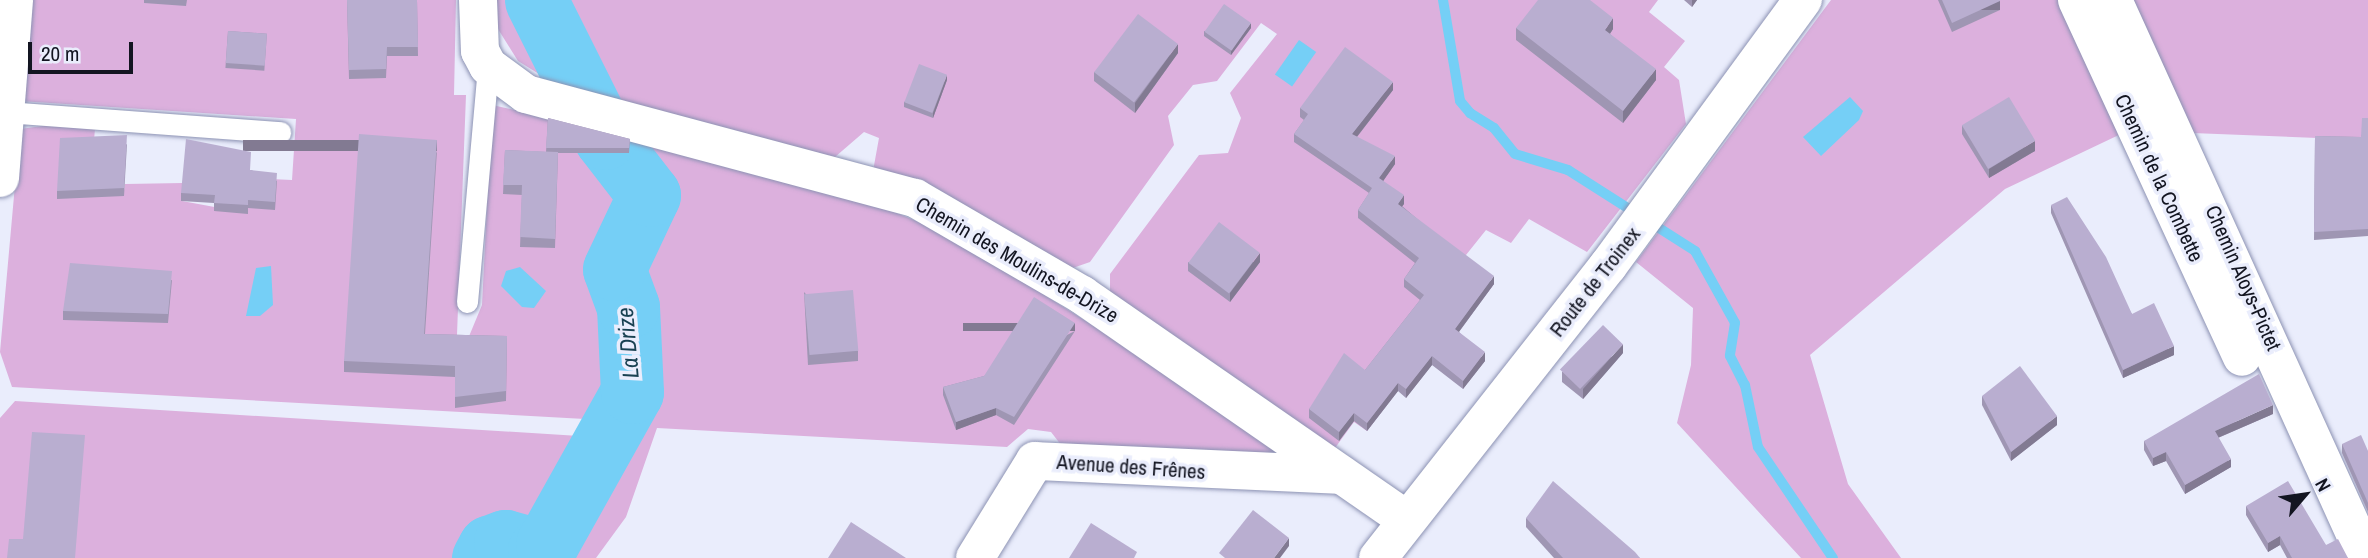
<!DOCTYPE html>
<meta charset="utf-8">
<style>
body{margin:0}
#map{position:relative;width:2368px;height:558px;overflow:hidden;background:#eaedfc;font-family:"Archivo Narrow",sans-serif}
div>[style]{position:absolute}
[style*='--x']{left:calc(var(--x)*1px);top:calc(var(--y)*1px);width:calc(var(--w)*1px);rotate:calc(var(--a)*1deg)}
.green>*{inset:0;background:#dcb0dd}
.water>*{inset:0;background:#75cff6;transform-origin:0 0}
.stream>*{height:10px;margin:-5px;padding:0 5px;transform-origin:5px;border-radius:5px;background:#75cff6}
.river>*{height:63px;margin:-31.5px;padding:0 31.5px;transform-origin:31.5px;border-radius:31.5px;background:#75cff6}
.roads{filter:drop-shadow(0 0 2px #8c92b3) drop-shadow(0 0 2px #8c92b3)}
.service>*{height:21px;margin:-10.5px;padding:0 10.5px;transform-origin:10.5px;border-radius:10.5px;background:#fff}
.minor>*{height:38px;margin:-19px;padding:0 19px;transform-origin:19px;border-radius:19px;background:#fff}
.tertiary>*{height:38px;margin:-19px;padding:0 19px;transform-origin:19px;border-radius:19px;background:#fff}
.wall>*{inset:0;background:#9f96b3;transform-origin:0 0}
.shaded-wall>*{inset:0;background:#827a92;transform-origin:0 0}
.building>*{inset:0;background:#b9aed0;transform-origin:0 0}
span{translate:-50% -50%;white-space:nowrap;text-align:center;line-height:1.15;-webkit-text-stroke:7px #eaedfc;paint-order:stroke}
.street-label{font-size:21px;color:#131521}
.water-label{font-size:23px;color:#194152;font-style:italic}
.north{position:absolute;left:2270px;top:460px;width:70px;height:70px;-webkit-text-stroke:5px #eaedfc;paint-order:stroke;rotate:61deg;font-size:19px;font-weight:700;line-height:28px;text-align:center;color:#131521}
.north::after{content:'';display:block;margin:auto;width:24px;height:32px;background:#131521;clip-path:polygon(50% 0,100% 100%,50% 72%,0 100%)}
.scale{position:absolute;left:28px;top:42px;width:105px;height:32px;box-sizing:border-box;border:4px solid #131521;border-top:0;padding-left:9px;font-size:21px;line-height:24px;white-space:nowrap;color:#131521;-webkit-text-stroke:5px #eaedfc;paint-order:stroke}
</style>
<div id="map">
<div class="green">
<div style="clip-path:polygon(28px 0,456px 0,454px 95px,466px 95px,457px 335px,465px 346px,482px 305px,492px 105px,811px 177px,947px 234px,1291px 450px,1285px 464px,1065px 450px,1051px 432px,1028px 429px,1007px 447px,657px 428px,626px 517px,596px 558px,0 558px,0 418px,15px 401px,595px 437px,603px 420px,12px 387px,0 352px,20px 129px,65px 123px,95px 128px,90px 193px,123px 196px,125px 184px,183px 183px,182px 201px,247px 213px,250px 178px,292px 180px,296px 119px,20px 101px)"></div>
<div style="clip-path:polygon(492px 0,1658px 0,1649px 12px,1685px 41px,1664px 67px,1679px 80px,1686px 124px,1587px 252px,1529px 219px,1511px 243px,1486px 230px,1462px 260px,1494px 284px,1432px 365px,1397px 338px,1392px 398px,1367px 431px,1354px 422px,1335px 448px,1110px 297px,1110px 274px,1199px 155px,1228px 153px,1241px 118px,1230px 93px,1277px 34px,1261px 23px,1217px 81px,1193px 85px,1168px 116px,1174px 145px,1090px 262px,1067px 270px,873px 171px,879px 138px,864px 132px,835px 157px,560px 87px,518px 61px,498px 29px)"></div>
<div style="clip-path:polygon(1831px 0,2062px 0,2123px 133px,2005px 189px,1810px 355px,1848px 484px,1901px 558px,1801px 558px,1677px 423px,1691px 365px,1693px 308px,1636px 262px)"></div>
<div style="clip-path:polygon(2132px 0,2368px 0,2368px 140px,2192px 133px)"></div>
</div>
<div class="water">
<div style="left:1299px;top:40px;width:21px;height:42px;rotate:35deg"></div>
<div style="clip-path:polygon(1850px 97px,1863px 111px,1859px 120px,1821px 156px,1803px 137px)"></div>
<div style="clip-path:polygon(271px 266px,273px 305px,260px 316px,246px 316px,256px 268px)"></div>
<div style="clip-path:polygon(520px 267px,546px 291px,534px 308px,522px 307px,501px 286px,506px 271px)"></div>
</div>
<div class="stream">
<div style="--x:1443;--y:0;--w:102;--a:80.4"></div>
<div style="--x:1460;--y:101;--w:16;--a:50"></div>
<div style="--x:1470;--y:113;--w:28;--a:32"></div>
<div style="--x:1494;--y:128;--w:33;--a:51"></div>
<div style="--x:1515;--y:154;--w:55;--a:16.8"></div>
<div style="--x:1568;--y:170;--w:151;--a:32.5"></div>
<div style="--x:1695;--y:251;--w:82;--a:60.9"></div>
<div style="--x:1735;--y:323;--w:33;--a:99"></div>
<div style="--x:1730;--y:356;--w:33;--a:63"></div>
<div style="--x:1745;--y:385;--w:63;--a:78.2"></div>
<div style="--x:1758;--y:447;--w:134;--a:56"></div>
</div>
<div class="river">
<div style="--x:483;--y:558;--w:13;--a:-61"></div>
<div style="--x:489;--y:547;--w:17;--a:-21"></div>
<div style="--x:505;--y:541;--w:35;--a:15"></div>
<div style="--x:539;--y:550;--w:10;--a:-37"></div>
<div style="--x:547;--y:544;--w:174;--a:-60.8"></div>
<div style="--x:632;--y:392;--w:85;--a:-92.7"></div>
<div style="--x:628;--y:307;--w:40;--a:-110.2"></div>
<div style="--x:614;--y:269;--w:82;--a:-64.7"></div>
<div style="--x:649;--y:195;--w:72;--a:-127.7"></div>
<div style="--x:605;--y:138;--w:154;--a:-116.6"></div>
</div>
<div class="roads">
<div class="service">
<div style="--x:6;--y:112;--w:275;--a:4.2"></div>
<div style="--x:467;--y:302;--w:237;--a:-84.9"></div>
</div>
<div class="minor">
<div style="--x:478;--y:0;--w:51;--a:87.8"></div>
<div style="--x:480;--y:51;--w:17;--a:62"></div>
<div style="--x:488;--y:66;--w:47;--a:36.4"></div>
<div style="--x:526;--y:94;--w:403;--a:15"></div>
<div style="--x:915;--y:198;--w:193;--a:30.1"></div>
<div style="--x:1082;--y:295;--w:395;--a:34.7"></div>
<div style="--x:2077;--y:0;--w:393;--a:65.2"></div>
<div style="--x:2113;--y:0;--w:613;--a:65.61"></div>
<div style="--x:0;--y:178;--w:179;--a:-85.5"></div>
<div style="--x:975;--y:558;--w:114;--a:-58.3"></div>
<div style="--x:1035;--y:461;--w:306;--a:2.6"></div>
</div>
<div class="tertiary">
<div style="--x:1378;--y:558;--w:372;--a:-51.8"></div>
<div style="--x:1608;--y:266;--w:330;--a:-53.8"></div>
</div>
</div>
<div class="wall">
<div style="clip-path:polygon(144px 0,187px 0,186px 6px,144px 3px)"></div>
<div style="clip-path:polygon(347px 0,417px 0,418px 56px,387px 56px,386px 78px,349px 79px)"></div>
<div style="clip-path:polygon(1684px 0,1697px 0,1692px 7px)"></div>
<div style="clip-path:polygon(1938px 0,2000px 0,2000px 10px,1952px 32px)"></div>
<div style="clip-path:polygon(1251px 28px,1231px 55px,1204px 36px,1204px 31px)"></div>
<div style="clip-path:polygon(1516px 28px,1613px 29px,1610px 34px,1656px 80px,1623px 123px,1516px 40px)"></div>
<div style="left:228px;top:31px;width:39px;height:37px;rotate:4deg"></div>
<div style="clip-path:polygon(1178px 53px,1135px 113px,1094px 81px,1094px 72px)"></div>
<div style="clip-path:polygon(947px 80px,933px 118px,904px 107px,904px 102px)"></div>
<div style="clip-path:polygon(1393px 90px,1357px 137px,1395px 164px,1383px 181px,1404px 204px,1402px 206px,1494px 284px,1459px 332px,1485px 361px,1463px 389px,1432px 365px,1406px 398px,1398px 391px,1367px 431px,1354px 421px,1339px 441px,1309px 418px,1309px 409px,1365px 370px,1420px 300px,1404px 287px,1404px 279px,1415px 263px,1358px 218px,1358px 210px,1369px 193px,1294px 142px,1294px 134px,1304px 120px,1300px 117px,1300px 108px)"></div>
<div style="clip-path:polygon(548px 118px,630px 139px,629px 153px,558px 153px,555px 248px,520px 247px,522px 195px,503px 194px,505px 150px,546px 152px)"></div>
<div style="clip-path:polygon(2368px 118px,2368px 236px,2314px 240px,2315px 136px,2361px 137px)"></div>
<div style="clip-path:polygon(1962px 125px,2035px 151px,1989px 178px,1962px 134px)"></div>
<div style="clip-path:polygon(127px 144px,124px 196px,57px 199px,57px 191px)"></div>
<div style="clip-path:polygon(437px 151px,425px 334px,507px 336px,506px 401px,455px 408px,455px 377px,344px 372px,344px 361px)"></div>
<div style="clip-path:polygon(251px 170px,277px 181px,275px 210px,248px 208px,248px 214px,214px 211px,214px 203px,181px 201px,181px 193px)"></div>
<div style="clip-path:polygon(2051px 205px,2132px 314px,2174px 355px,2123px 378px,2051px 213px)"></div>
<div style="clip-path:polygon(1188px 262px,1260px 262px,1230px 302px,1188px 271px)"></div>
<div style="clip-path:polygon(172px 280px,168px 323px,63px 320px,63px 311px)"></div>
<div style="clip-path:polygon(804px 292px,858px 351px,858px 361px,808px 365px)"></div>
<div style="clip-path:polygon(1075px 331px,1014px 425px,996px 415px,956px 430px,943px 395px,943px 387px,984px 376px)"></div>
<div style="clip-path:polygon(1623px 353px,1583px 399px,1562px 382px,1562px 372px)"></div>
<div style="clip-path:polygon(1982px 396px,2057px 425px,2011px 461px,1982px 405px)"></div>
<div style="clip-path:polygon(2273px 414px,2218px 438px,2231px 467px,2185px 494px,2166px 461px,2153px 466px,2144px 450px,2144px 441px)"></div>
<div style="clip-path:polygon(2342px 444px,2368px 451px,2368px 512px,2342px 453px)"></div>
<div style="clip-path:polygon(2246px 506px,2326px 545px,2348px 558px,2287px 558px,2280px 545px,2268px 552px,2246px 515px)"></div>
<div style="clip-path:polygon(1526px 518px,1640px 558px,1554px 558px,1526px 527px)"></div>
</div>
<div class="shaded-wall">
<div style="clip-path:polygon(1692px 0,1697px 0,1692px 7px)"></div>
<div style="left:2000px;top:1px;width:9px;height:53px;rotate:90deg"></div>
<div style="clip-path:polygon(1613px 18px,1613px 29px,1605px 41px,1605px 30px)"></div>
<div style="clip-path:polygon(1251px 23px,1251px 28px,1231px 55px,1231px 50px)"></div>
<div style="clip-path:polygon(1178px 44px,1178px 53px,1135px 113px,1135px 103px)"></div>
<div style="clip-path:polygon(1656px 69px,1656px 80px,1623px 123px,1623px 111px)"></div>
<div style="clip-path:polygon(947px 75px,947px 80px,933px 118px,933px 113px)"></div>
<div style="clip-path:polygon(1393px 82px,1393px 90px,1352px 143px,1352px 134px)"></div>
<div style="left:437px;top:140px;width:11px;height:194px;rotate:90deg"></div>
<div style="clip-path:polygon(2035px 141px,2035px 151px,1989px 178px,1989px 169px)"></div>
<div style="clip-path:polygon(1395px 156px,1395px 164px,1379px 187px,1379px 178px)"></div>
<div style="clip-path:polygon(1404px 195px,1404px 204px,1398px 212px,1398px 204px)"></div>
<div style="clip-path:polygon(1260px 253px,1260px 262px,1230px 302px,1230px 293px)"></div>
<div style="clip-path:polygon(1494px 276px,1494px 284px,1455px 337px,1455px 329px)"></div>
<div style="left:1075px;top:323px;width:8px;height:112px;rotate:90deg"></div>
<div style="clip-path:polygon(1623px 344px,1623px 353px,1583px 399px,1583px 389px)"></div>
<div style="clip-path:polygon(2174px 346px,2174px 355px,2123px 378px,2123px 370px)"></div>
<div style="clip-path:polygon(1485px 352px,1485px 361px,1463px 389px,1463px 381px)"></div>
<div style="clip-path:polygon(1432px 356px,1432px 365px,1406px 398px,1406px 389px)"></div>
<div style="clip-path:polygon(1398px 383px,1398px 391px,1367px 431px,1367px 423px)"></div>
<div style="clip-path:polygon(2273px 405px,2273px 414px,2215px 439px,2215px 431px)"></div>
<div style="clip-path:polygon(996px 408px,996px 415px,956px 430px,956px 422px)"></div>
<div style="clip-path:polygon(1354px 413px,1354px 421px,1339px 441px,1339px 432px)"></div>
<div style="clip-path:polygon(2057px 416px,2057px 425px,2011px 461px,2011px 452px)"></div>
<div style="clip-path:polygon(2166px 452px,2166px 461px,2153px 466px,2153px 458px)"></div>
<div style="clip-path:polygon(2231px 459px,2231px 467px,2185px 494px,2185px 485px)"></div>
<div style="clip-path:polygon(2280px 536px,2280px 545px,2268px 552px,2268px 543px)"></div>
<div style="clip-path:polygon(1289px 538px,1289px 546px,1280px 558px,1274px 558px)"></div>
</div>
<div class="building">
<div style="clip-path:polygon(347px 0,417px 0,418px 47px,387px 47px,386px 69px,349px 70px)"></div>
<div style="clip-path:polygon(1538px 0,1590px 0,1613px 18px,1605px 30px,1656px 69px,1623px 111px,1516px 28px)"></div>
<div style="clip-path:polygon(1942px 0,2000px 0,2000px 1px,1952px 23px)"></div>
<div style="left:1224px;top:4px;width:33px;height:34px;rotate:35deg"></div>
<div style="left:1138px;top:14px;width:50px;height:73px;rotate:37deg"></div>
<div style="left:228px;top:31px;width:39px;height:32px;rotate:4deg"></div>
<div style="clip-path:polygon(1345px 47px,1393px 82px,1352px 134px,1395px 156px,1379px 178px,1404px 195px,1398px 204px,1494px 276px,1455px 329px,1485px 352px,1463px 381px,1432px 356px,1406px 389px,1398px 383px,1367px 423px,1354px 413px,1339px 432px,1309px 409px,1344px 353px,1365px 370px,1424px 295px,1404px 279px,1419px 258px,1358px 210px,1372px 188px,1294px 134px,1308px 114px,1300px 108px)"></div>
<div style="left:919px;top:64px;width:30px;height:41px;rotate:21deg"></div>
<div style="left:2009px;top:97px;width:51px;height:55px;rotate:59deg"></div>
<div style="clip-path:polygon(548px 118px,630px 139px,629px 148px,546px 148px)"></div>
<div style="clip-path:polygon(2362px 118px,2368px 118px,2368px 229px,2314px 232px,2315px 136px,2361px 137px)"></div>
<div style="clip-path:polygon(359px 134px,437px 140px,424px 334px,507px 336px,506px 391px,455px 397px,455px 366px,344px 361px)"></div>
<div style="clip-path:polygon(127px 135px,124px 188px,57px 191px,60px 138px)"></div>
<div style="clip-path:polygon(186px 139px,251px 152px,250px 170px,277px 173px,275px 202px,248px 200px,248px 205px,214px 203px,215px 195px,181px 193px)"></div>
<div style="clip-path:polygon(505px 150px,558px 152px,555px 239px,520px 237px,522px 185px,503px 185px)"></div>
<div style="clip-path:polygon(2067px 197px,2106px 257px,2132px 314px,2154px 303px,2174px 346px,2123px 370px,2051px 205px)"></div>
<div style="left:1219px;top:222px;width:51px;height:51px;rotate:37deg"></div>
<div style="clip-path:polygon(70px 263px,172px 271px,168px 314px,63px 311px)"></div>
<div style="left:853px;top:290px;width:61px;height:49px;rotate:85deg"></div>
<div style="clip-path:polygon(1034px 297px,1075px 323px,1014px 417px,996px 408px,956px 422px,943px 387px,984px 376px)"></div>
<div style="left:1603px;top:325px;width:28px;height:62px;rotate:44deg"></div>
<div style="clip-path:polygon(2020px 366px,2057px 416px,2011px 452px,1982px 396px)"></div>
<div style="clip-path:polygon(2259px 374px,2273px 405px,2215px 431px,2231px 459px,2185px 485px,2166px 452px,2153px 458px,2144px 441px)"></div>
<div style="clip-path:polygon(32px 432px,85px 435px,75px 558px,7px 558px,9px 539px,23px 539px)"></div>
<div style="clip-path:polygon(2361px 435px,2368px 451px,2368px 503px,2342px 444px)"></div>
<div style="clip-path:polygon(1553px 481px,1635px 552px,1640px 558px,1563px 558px,1526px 518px)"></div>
<div style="clip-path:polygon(2288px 481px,2326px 545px,2338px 539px,2348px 558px,2292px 558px,2280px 536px,2268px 543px,2246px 506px)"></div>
<div style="clip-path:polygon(1253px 510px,1289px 538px,1274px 558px,1225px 558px,1219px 553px)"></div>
<div style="clip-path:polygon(851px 522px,906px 558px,828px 558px)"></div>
<div style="clip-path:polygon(1091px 523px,1137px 552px,1134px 558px,1069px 558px)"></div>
</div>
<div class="street-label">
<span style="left:2159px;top:178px;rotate:65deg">Chemin de la Combette</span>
<span style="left:1017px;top:260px;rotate:30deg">Chemin des Moulins-de-Drize</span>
<span style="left:2243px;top:278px;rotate:66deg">Chemin Aloys-Pictet</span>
<span style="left:1595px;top:282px;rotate:-52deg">Route de Troinex</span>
<span style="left:1131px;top:467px;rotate:4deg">Avenue des Frênes</span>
</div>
<div class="water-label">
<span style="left:628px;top:343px;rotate:-95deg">La Drize</span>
</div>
<div class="north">N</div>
<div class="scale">20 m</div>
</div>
